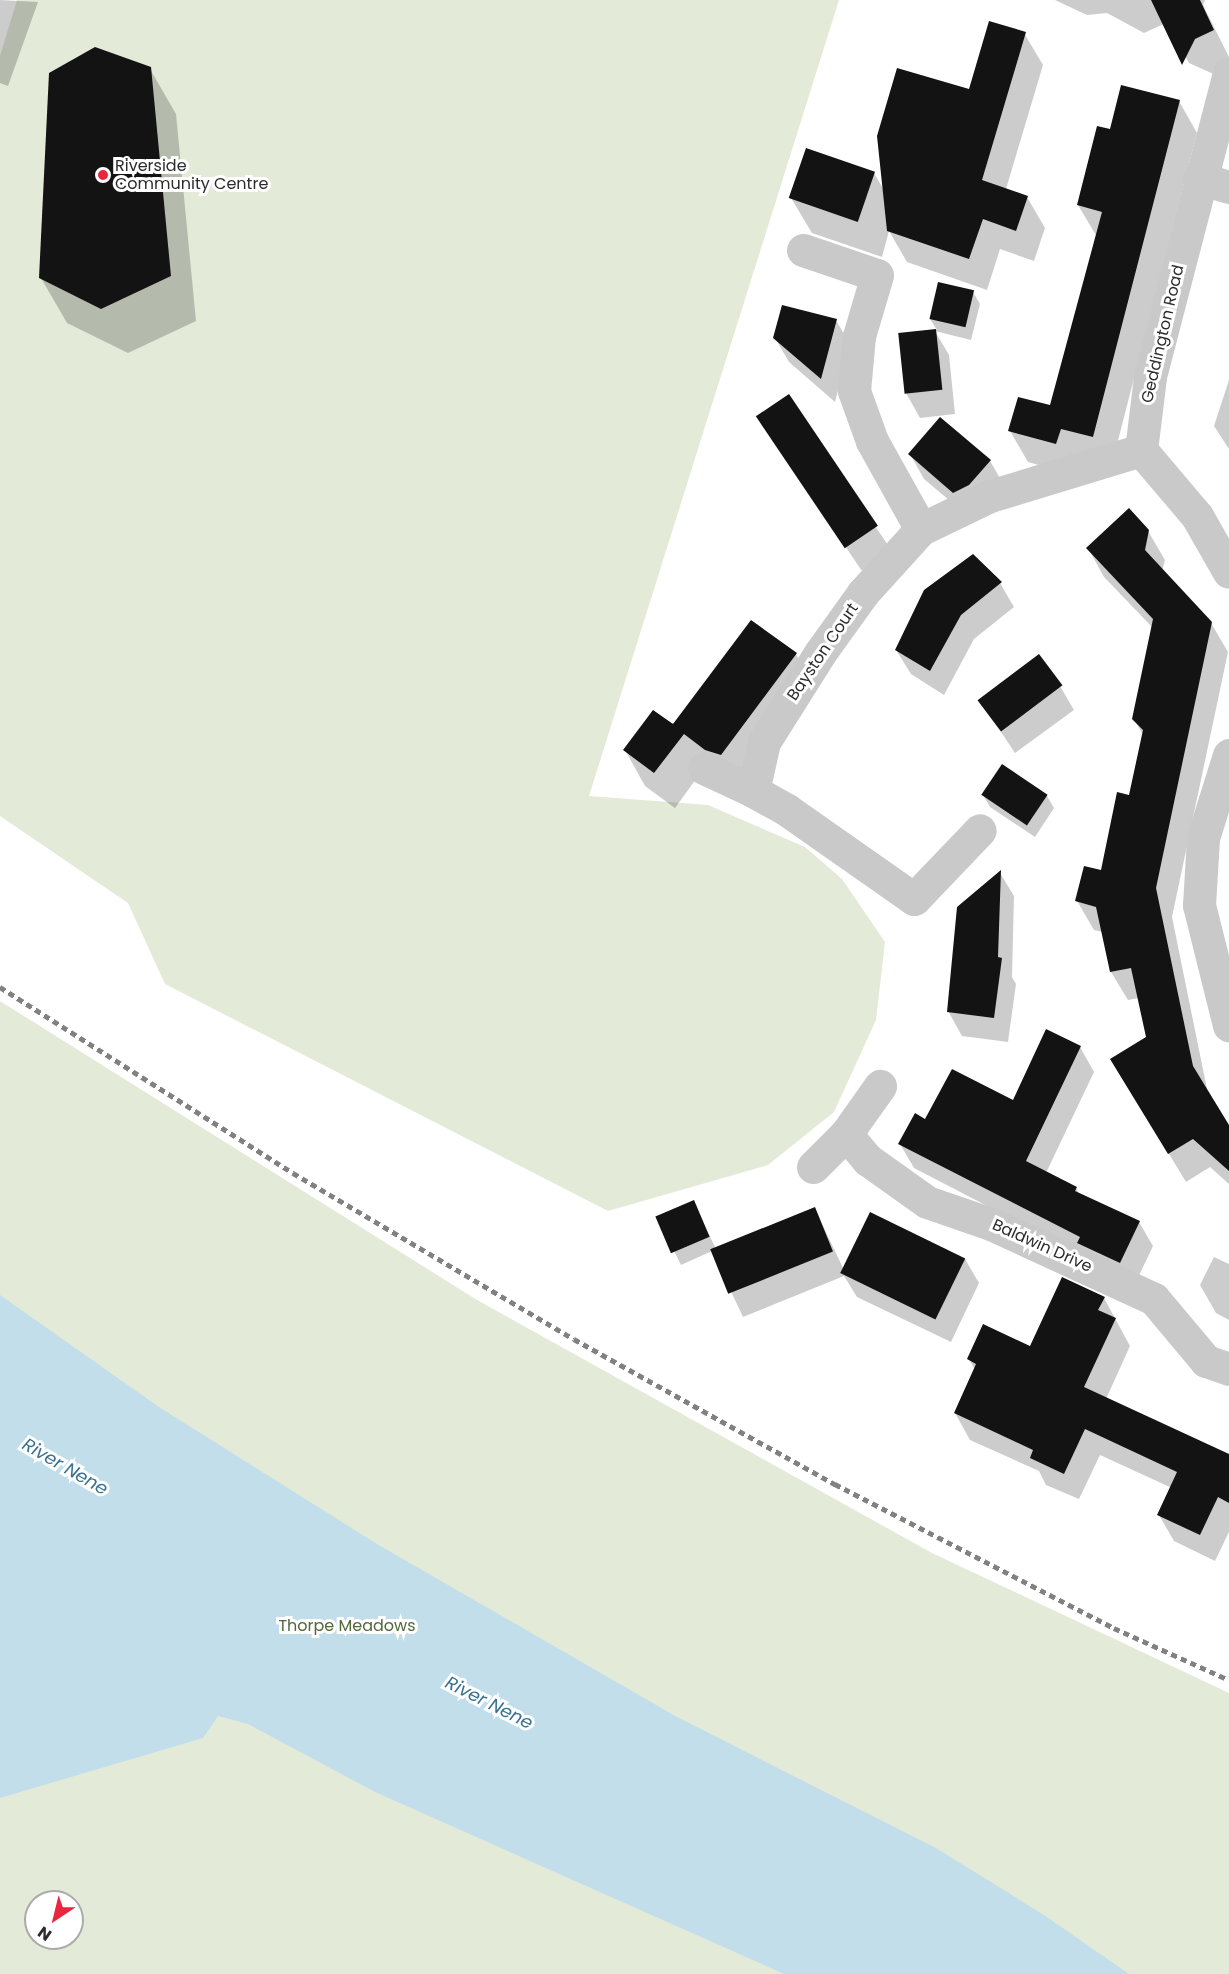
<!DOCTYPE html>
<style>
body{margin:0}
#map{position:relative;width:1229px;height:1974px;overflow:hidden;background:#fff;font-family:Poppins,sans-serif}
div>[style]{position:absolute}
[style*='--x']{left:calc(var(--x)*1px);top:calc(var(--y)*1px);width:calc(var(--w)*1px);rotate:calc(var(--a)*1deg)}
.green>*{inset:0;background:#e3ead8}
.water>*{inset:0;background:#c3deeb}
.shadow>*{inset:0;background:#0003;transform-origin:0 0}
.building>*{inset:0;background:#131313;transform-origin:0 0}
.minor>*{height:33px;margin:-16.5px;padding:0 16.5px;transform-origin:16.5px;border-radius:16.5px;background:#c9c9c9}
.rail>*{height:4.5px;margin-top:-2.25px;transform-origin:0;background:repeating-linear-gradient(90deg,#818181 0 6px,transparent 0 10.5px)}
.dots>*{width:16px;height:16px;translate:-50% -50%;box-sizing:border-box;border:3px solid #fff;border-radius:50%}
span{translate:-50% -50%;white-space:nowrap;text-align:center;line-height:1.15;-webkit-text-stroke:6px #fff;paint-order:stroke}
.poi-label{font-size:16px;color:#2c2c2c}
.left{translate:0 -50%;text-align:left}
.street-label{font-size:16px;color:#2c2c2c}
.park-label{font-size:16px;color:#516838}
.water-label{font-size:18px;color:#38728f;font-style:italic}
.north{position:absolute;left:24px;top:1890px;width:60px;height:60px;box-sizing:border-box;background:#fff;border:2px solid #ababab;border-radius:50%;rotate:215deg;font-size:16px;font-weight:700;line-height:24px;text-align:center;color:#2c2c2c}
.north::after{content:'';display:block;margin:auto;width:21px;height:27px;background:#ea263f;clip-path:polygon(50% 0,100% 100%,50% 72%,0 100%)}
</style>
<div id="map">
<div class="green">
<div style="clip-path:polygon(17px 0,839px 0,589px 796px,708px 805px,805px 847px,842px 879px,885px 942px,876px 1020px,834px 1112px,768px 1165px,608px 1211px,165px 984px,128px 903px,0 816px,0 56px)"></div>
<div style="clip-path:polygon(evenodd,0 1001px,477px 1300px,932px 1553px,1229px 1693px,1229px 1974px,0 1974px,0 1001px,36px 1902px,72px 1902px,72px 1938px,36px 1938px,36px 1902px)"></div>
</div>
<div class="water">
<div style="clip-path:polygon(0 1295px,159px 1407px,377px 1544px,677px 1717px,936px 1848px,1044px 1915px,1129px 1974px,784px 1974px,375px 1792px,248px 1724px,218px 1716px,203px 1738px,0 1798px)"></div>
</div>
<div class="shadow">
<div style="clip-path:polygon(0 0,38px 2px,8px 86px,0 83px)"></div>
<div style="clip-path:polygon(1055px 0,1205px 0,1203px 5px,1229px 57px,1229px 81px,1189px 63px,1169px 27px,1172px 20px,1144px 33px,1107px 13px,1087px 15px)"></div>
<div style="clip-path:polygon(1024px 33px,1043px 65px,1006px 189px,1027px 197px,1045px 228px,1034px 261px,1000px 249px,987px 290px,907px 262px,889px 231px,882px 257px,812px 233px,791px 198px,874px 173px,885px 192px)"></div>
<div style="clip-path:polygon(150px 69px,176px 114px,196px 321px,128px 353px,67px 323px,41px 278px)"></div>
<div style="clip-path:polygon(1179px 101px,1197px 133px,1111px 468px,1074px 475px,1028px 462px,1010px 431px,1051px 407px,1097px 237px,1078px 205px,1111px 131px)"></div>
<div style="clip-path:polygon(973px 292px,980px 304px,971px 340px,935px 331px,949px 355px,955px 414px,920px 418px,906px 393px,899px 334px,937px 330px,930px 319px)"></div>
<div style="clip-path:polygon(836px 320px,850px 345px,835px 402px,789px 362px,775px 338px)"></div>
<div style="clip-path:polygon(1229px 380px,1229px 449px,1214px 426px)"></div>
<div style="left:788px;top:397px;width:185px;height:36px;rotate:56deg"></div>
<div style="clip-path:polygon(910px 454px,990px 461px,1004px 485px,968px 516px,924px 479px)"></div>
<div style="clip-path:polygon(1148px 531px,1165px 560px,1162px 571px,1211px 623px,1228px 652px,1172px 917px,1208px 1094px,1229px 1128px,1229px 1184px,1210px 1167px,1186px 1182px,1129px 1088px,1147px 1038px,1139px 998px,1128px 1000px,1111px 972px,1103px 932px,1094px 930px,1077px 901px,1102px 872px,1130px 797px,1143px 735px,1134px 719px,1153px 628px,1104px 577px,1088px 548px)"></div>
<div style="clip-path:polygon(1000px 583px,1014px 607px,974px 639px,944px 695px,911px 674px,896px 650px)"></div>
<div style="clip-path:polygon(796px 654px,816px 690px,742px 790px,704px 768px,675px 808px,645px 786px,625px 750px)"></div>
<div style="clip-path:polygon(1060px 686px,1074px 710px,1015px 753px,979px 699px)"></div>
<div style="clip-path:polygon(983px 795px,1047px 796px,1054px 808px,1035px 837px,990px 807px)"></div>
<div style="clip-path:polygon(1000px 873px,1014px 896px,1012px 977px,1016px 984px,1008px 1042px,962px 1036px,948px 1011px)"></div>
<div style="clip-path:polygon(1080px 1047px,1094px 1072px,1046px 1173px,1076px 1188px,1080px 1195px,1139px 1222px,1153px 1246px,1134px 1286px,1087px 1258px,914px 1168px,900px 1144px,925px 1121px,1013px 1102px)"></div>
<div style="clip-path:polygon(693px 1202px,716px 1249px,815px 1209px,844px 1270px,965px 1259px,979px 1283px,951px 1342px,857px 1297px,844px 1276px,743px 1317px,712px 1251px,681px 1265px,658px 1218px)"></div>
<div style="clip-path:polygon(1214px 1257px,1229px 1264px,1229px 1320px,1216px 1313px,1200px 1285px)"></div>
<div style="clip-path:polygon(1104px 1298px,1130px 1346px,1106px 1399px,1229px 1456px,1229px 1532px,1215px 1561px,1174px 1541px,1159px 1515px,1172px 1488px,1100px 1455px,1079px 1499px,1046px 1485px,1039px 1471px,970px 1440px,955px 1413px,975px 1370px,969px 1359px,1031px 1348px)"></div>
</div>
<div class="building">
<div style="clip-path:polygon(1151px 0,1200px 0,1214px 30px,1195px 39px,1182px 65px)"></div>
<div style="clip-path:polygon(989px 21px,1026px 32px,982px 180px,1028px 196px,1016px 231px,983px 219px,969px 259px,887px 231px,877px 136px,897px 68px,969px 89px)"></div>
<div style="clip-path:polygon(95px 47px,151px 67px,171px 276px,101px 309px,39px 278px,49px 73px)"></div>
<div style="clip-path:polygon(1121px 85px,1180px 100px,1093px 437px,1061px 429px,1056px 444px,1008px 431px,1018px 397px,1050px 405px,1102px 212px,1077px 205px,1097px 126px,1110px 129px)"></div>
<div style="left:806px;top:148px;width:73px;height:53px;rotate:19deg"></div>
<div style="left:938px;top:282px;width:37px;height:38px;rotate:13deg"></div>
<div style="clip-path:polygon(782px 305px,837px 319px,821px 379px,773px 338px)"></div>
<div style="left:936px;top:329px;width:61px;height:38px;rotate:84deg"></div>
<div style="left:789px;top:394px;width:159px;height:40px;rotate:56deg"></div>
<div style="clip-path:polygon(940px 417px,991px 460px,969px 485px,953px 493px,908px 454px)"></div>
<div style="clip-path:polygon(1129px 508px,1149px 530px,1145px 550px,1212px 622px,1156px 888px,1193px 1066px,1229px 1125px,1229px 1171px,1193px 1139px,1168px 1154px,1110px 1059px,1146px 1037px,1131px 968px,1110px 972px,1096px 907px,1075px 901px,1084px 866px,1101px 870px,1117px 792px,1129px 795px,1143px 730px,1132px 719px,1153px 619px,1086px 548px)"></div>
<div style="clip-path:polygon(973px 554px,1002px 582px,961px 615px,930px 671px,895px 650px,924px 590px)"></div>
<div style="clip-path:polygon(751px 620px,797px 653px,721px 755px,705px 750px,684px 734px,654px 773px,623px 750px,653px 710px,673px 724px)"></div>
<div style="left:1039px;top:654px;width:39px;height:77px;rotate:53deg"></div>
<div style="left:1002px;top:764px;width:55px;height:37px;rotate:34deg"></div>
<div style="clip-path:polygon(1001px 870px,998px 957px,1002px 958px,994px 1018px,947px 1012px,957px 907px)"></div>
<div style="clip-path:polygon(1046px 1029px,1081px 1046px,1026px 1161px,1077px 1187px,1075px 1191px,1140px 1221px,1120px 1263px,1077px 1243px,1080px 1237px,898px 1144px,915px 1113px,925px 1119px,952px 1069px,1013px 1100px)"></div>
<div style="left:694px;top:1200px;width:40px;height:42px;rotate:67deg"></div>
<div style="left:815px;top:1207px;width:48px;height:113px;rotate:68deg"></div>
<div style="left:870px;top:1212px;width:106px;height:68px;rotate:26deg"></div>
<div style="clip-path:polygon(1062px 1277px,1105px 1297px,1098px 1310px,1116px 1318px,1084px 1387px,1229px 1454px,1229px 1503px,1218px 1497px,1200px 1535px,1157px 1515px,1177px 1472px,1085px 1429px,1064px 1474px,1030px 1458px,1033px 1450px,954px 1413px,976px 1364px,967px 1359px,983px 1324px,1030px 1346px)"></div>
</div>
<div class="minor">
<div style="--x:1229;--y:73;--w:314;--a:104.6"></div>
<div style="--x:1150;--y:377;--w:74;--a:97"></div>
<div style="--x:1141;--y:450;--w:87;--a:49.7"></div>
<div style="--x:1197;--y:516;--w:64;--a:60.3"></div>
<div style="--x:1199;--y:178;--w:31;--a:17"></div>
<div style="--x:803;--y:250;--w:78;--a:18.7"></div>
<div style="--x:877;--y:275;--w:64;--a:106.4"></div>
<div style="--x:859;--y:336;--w:55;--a:95.2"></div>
<div style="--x:854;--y:391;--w:53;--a:70.2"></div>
<div style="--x:872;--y:441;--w:101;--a:60.9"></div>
<div style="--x:1229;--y:755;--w:87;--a:107.4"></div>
<div style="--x:1203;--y:838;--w:67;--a:93.4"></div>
<div style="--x:1199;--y:905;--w:124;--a:76"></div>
<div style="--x:704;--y:768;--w:54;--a:25.1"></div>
<div style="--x:753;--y:791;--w:50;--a:-77.3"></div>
<div style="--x:764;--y:742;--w:105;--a:-57.8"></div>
<div style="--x:820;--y:653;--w:74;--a:-54.4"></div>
<div style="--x:863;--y:593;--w:86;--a:-47.8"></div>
<div style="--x:921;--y:529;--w:76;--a:-25.6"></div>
<div style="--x:990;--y:496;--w:158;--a:-16.9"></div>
<div style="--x:753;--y:791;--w:39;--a:29"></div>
<div style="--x:787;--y:810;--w:155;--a:35"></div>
<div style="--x:914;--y:899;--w:95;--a:-46.3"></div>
<div style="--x:846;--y:1134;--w:59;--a:-54.7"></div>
<div style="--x:813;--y:1167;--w:47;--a:-45"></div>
<div style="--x:846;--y:1134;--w:34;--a:50"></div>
<div style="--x:868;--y:1160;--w:72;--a:35.4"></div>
<div style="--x:927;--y:1202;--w:68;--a:19"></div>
<div style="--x:991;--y:1224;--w:179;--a:24.7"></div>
<div style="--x:1154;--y:1299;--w:81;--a:50"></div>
<div style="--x:1206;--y:1361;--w:24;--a:19"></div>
</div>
<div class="rail">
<div style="--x:0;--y:987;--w:347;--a:32.4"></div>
<div style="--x:293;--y:1173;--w:326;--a:30.6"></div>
<div style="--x:574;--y:1339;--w:299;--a:29.1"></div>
<div style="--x:835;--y:1484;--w:314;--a:27.3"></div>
<div style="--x:1114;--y:1628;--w:126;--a:24.3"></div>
</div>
<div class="dots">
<div style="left:103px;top:175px;background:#ea263f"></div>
</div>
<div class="poi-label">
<span class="left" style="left:115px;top:175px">Riverside<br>Community Centre</span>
</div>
<div class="street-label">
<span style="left:1163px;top:334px;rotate:-77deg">Geddington Road</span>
<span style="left:823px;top:652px;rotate:-56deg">Bayston Court</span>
<span style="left:1042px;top:1246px;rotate:24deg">Baldwin Drive</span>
</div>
<div class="park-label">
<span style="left:347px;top:1626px">Thorpe Meadows</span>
</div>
<div class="water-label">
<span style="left:65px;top:1467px;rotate:30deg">River Nene</span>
<span style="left:489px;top:1703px;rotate:27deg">River Nene</span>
</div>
<div class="north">N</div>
</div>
